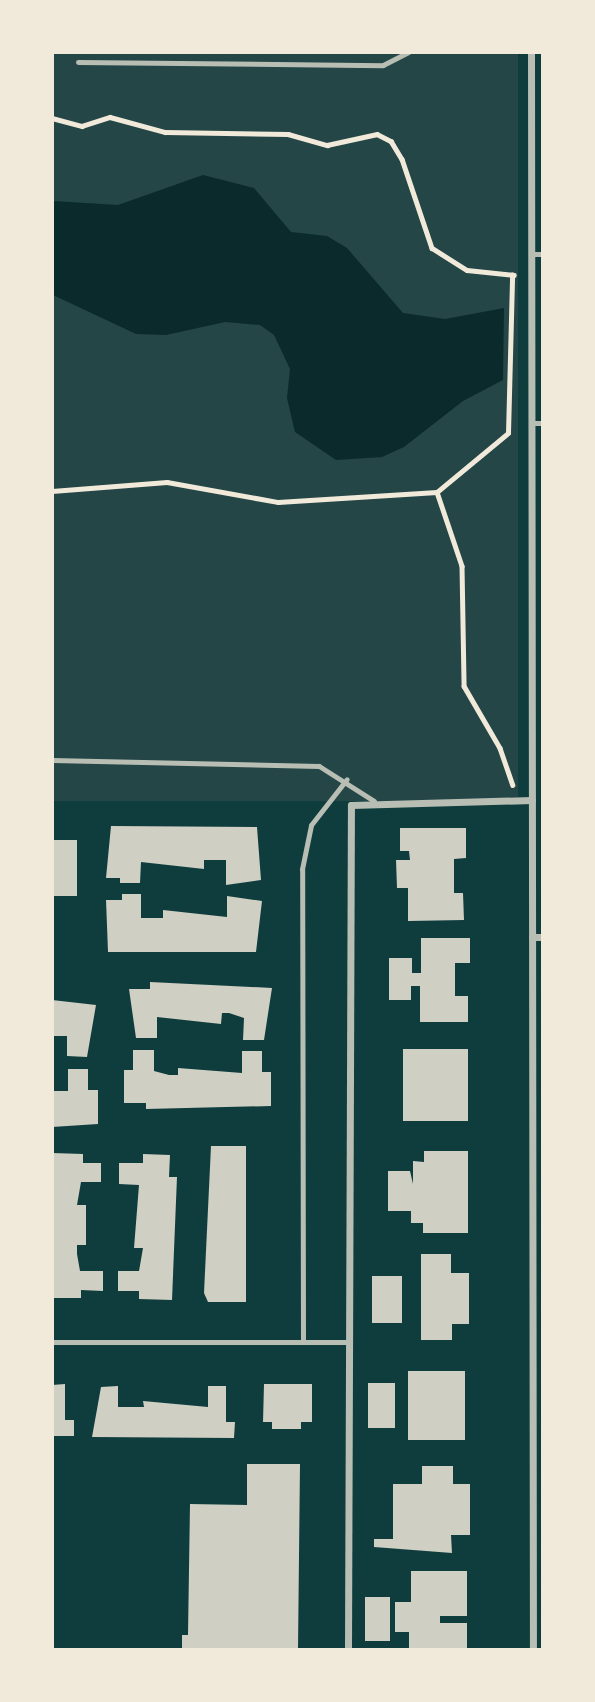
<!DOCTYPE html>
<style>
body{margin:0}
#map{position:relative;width:595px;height:1702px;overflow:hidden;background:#0f3d3e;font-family:"Open Sans",sans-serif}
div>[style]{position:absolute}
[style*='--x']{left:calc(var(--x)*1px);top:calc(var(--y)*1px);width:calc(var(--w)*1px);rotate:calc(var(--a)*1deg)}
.green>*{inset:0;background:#244646;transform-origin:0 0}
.water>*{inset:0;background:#0a2a2b}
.building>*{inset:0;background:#cfcfc3;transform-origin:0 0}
.path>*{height:4.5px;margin:-2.25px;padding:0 2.25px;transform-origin:2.25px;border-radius:2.25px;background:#f1e9da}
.service>*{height:5px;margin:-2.5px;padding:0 2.5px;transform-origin:2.5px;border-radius:2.5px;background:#b8beb3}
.minor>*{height:7px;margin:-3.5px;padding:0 3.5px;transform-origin:3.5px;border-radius:3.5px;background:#b8beb3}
span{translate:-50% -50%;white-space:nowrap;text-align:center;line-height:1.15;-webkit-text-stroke:6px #f1e9da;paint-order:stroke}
.frame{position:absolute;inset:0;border:54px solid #f1e9da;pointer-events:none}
</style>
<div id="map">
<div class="green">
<div style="left:52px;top:53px;width:466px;height:748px"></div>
</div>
<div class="water">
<div style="clip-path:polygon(203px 175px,254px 188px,291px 232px,327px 236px,347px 248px,403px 313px,445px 319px,504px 308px,503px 380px,463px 401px,404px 447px,382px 457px,336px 460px,295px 432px,287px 398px,290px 369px,274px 335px,260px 325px,225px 322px,166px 335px,136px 334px,53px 295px,53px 201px,118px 205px)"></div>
</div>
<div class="building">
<div style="clip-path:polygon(111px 826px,257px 827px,261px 880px,226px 885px,226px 860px,204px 860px,204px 869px,141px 862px,140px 883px,120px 883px,120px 878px,106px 878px)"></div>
<div style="clip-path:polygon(400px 828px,466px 828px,466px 858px,454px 859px,454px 893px,463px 893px,464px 920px,408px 921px,408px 888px,397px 888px,396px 860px,410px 860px,409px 851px,400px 851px)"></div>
<div style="left:52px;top:840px;width:25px;height:56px"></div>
<div style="clip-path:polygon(122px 894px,141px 894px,141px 918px,163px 918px,163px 910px,227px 917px,227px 896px,262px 901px,256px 952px,108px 952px,106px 900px,122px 900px)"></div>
<div style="clip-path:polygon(421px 938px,470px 938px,470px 963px,455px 963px,455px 996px,468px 996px,468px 1022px,420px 1022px,420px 986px,411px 986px,411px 1000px,389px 1000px,389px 958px,412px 958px,412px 973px,421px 973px)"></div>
<div style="clip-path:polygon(150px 982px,272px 988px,264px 1040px,243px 1040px,244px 1018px,229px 1013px,222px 1013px,221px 1024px,157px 1017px,157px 1038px,136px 1038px,129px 989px,150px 989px)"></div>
<div style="clip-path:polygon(52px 1000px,96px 1005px,87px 1057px,67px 1056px,67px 1036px,52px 1036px)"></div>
<div style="left:403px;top:1049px;width:65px;height:72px"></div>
<div style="clip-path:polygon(133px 1050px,154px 1050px,154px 1071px,169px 1075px,178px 1075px,178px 1068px,242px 1073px,242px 1051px,262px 1051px,262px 1072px,271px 1072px,271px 1106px,146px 1109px,146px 1103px,124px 1103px,124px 1070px,133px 1070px)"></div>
<div style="clip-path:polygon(68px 1069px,88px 1069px,88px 1090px,98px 1090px,98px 1124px,52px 1127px,52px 1091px,68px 1091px)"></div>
<div style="clip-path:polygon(211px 1146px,246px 1146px,246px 1302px,208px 1302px,204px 1293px)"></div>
<div style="clip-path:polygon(424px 1151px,468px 1151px,468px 1233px,423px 1233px,423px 1223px,411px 1223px,411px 1211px,388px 1211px,388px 1171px,410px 1171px,413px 1184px,413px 1161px,424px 1162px)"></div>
<div style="clip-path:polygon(52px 1153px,83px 1154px,83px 1163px,101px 1163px,101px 1182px,81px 1182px,77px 1205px,86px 1205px,86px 1245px,77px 1245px,77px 1254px,80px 1271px,103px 1271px,103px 1291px,81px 1290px,81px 1298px,52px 1298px)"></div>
<div style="clip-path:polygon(143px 1154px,170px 1155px,169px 1177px,177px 1177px,172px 1300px,139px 1299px,139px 1291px,118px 1291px,118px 1271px,139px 1271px,143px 1248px,134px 1248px,139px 1185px,119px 1184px,119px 1163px,143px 1163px)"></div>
<div style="clip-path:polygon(421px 1254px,451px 1254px,451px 1273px,469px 1273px,469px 1324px,452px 1324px,452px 1340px,421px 1340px)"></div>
<div style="left:372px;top:1276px;width:30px;height:47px"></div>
<div style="left:408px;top:1371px;width:57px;height:69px"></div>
<div style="left:368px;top:1383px;width:27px;height:45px"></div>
<div style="clip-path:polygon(65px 1384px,65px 1420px,74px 1420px,74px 1436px,52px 1436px,52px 1385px)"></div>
<div style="clip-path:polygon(264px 1384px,312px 1384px,312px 1422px,301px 1422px,301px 1429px,272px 1429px,272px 1422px,263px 1422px)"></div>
<div style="clip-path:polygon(118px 1386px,118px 1407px,144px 1407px,143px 1401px,208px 1407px,208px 1386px,226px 1386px,226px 1422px,235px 1422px,234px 1438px,92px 1437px,101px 1387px)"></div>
<div style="clip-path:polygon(247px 1464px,300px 1464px,298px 1650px,182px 1650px,182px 1635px,188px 1635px,190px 1504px,247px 1505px)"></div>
<div style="clip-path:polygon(422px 1466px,453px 1466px,453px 1484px,470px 1484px,470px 1535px,451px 1535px,452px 1553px,374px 1547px,374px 1539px,393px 1539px,393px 1484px,422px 1484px)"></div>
<div style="clip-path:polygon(411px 1571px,467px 1571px,467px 1616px,440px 1616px,440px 1623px,467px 1623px,467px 1650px,409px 1650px,409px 1632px,395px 1632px,395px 1602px,411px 1602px)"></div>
<div style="left:365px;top:1597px;width:25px;height:44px"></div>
</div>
<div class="path">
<div style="--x:52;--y:118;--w:31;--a:15"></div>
<div style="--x:82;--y:126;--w:29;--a:-18"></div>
<div style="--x:110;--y:117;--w:57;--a:15.3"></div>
<div style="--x:165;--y:132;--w:123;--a:0.9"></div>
<div style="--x:288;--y:134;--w:41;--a:15.8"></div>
<div style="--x:327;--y:145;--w:51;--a:-12.4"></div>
<div style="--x:377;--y:134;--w:16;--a:27"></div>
<div style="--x:391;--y:141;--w:21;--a:59"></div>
<div style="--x:402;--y:159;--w:94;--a:71.4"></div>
<div style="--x:432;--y:248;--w:41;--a:32.2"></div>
<div style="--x:467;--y:270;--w:47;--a:6.1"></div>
<div style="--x:52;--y:491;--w:115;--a:-4.5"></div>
<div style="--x:167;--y:482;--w:113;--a:10.2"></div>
<div style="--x:278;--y:502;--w:159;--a:-3.6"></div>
<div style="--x:437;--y:492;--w:92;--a:-39.7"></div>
<div style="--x:508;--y:433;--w:158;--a:-88.5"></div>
<div style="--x:437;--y:492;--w:78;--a:71.3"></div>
<div style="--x:462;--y:566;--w:120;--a:89"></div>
<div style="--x:464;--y:686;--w:72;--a:59.9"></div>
<div style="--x:500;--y:748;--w:39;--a:71"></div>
</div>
<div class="service">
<div style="--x:78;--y:62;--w:305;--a:0.6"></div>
<div style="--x:383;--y:65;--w:28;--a:-27"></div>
<div style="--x:531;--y:254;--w:11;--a:0"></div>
<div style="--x:532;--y:423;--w:10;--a:0"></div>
<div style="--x:52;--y:760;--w:267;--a:1.3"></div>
<div style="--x:319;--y:766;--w:65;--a:32.5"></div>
<div style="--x:52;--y:1342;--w:296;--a:0"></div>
<div style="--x:303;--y:1342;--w:473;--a:-90.1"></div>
<div style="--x:302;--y:869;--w:45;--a:-78.4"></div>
<div style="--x:311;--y:825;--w:58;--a:-52"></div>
</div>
<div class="minor">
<div style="--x:531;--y:52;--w:1598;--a:89.93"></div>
<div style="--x:532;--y:937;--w:10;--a:0"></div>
<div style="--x:348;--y:1650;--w:845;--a:-89.8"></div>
<div style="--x:351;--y:805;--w:181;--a:-1.6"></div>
</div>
<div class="frame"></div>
</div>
